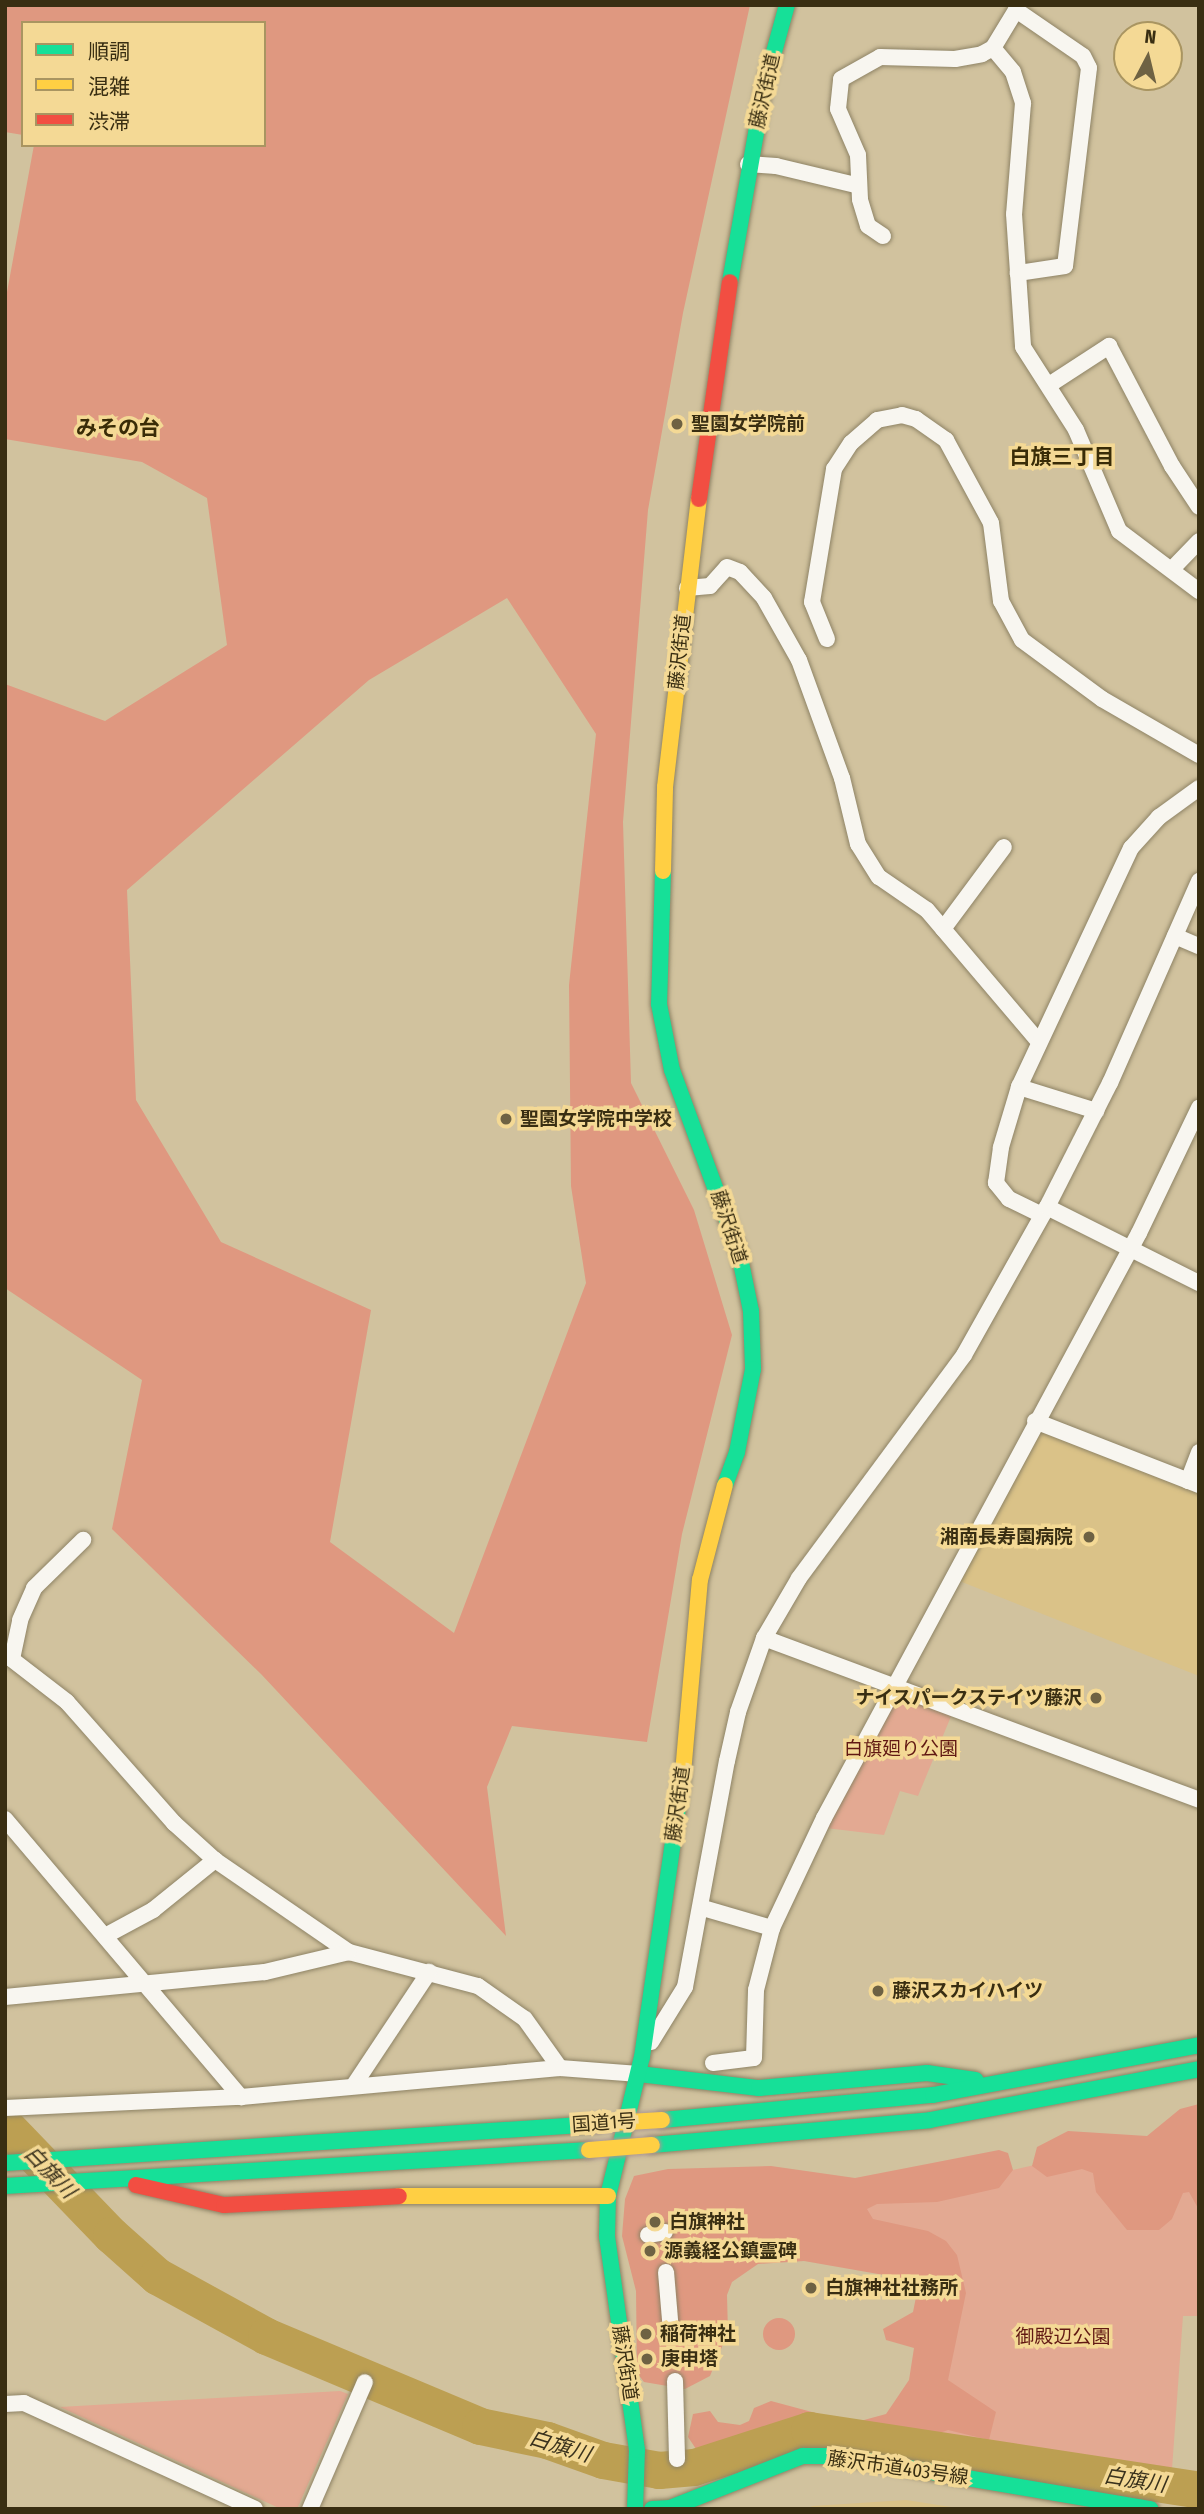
<!DOCTYPE html>
<meta charset="utf-8">
<style>
body{margin:0}
#map{position:relative;width:1204px;height:2514px;overflow:hidden;background:#d1c29e;font-family:"Fira Sans Condensed","Noto Sans JP",sans-serif}
div>[style]{position:absolute}
[style*='--x']{left:calc(var(--x)*1px);top:calc(var(--y)*1px);width:calc(var(--w)*1px);rotate:calc(var(--a)*1deg)}
.built>*{inset:0;background:#dac288}
.green>*{inset:0;background:#e3a992}
.forest>*{inset:0;background:#df9880}
.round{border-radius:50%}
.river>*{height:37px;margin:-18.5px;padding:0 18.5px;transform-origin:18.5px;border-radius:18.5px;background:#bc9f52}
.roads{filter:drop-shadow(0 0 2px #8e8365) drop-shadow(0 0 2px #8e8365)}
.street>*{height:16px;margin:-8px;padding:0 8px;transform-origin:8px;border-radius:8px;background:#f8f6f0}
.fast>*{height:16px;margin:-8px;padding:0 8px;transform-origin:8px;border-radius:8px;background:#16e098}
.slow>*{height:16px;margin:-8px;padding:0 8px;transform-origin:8px;border-radius:8px;background:#ffcf43}
.jam>*{height:16px;margin:-8px;padding:0 8px;transform-origin:8px;border-radius:8px;background:#f24e42}
.bridges{filter:drop-shadow(0 0 2px #ac9892) drop-shadow(0 0 2px #ac9892)}
.slow-bridge>*{height:16px;margin:-8px;padding:0 8px;transform-origin:8px;border-radius:8px;background:#ffcf43}
.dots>*{width:19px;height:19px;translate:-50% -50%;box-sizing:border-box;border:4px solid #f4d995;border-radius:50%}
span{translate:-50% -50%;white-space:nowrap;text-align:center;line-height:1.15;-webkit-text-stroke:7px #f4d995;paint-order:stroke}
.street-label{font-size:19px;color:#392e12}
.poi-label{font-size:19px;color:#392e12;font-weight:700}
.left{translate:0 -50%;text-align:left}
.right{translate:-100% -50%;text-align:right}
.park-label{font-size:19px;color:#611813}
.neighbourhood-label{font-size:21px;color:#392c07;font-weight:700}
.water-label{font-size:21px;color:#3a321d;font-style:italic}
.frame{position:absolute;inset:0;border:7px solid #392e12;pointer-events:none}
.legend{position:absolute;left:21px;top:21px;width:245px;height:126px;box-sizing:border-box;background:#f4d995;border:2px solid #a99561;margin:0;padding:9px 12px;list-style:none;font-size:21px;color:#392e12}
.legend li{display:flex;align-items:center;gap:14px;height:35px}
.legend b{width:35px;border:2px solid #a99561}
.north{position:absolute;left:1113px;top:21px;width:70px;height:70px;box-sizing:border-box;background:#f4d995;border:2px solid #a99561;border-radius:50%;rotate:7deg;font-size:19px;font-weight:700;line-height:28px;text-align:center;color:#392e12}
.north::after{content:'';display:block;margin:auto;width:24px;height:32px;background:#6e6243;clip-path:polygon(50% 0,100% 100%,50% 72%,0 100%)}
</style>
<div id="map">
<div class="built">
<div style="clip-path:polygon(1037px 1430px,1199px 1494px,1199px 1676px,957px 1580px)"></div>
<div style="clip-path:polygon(906px 2500px,964px 2509px,805px 2509px,813px 2506px)"></div>
</div>
<div class="green">
<div style="clip-path:polygon(891px 1692px,952px 1714px,918px 1796px,900px 1791px,884px 1835px,826px 1828px)"></div>
<div style="clip-path:polygon(1199px 2127px,1199px 2316px,1183px 2316px,1172px 2469px,1019px 2452px,905px 2428px,954px 2294px,820px 2195px,974px 2179px)"></div>
<div style="clip-path:polygon(340px 2391px,348px 2394px,297px 2509px,281px 2509px,60px 2407px)"></div>
</div>
<div class="forest">
<div style="clip-path:polygon(evenodd,5px 5px,750px 5px,683px 313px,648px 510px,623px 822px,631px 1083px,694px 1210px,732px 1335px,682px 1534px,647px 1742px,512px 1726px,487px 1787px,506px 1936px,261px 1674px,112px 1529px,142px 1380px,5px 1288px,5px 684px,105px 721px,227px 645px,207px 498px,142px 462px,5px 439px,5px 303px,34px 145px,264px 145px,264px 23px,23px 23px,23px 135px,5px 132px,5px 5px,507px 598px,596px 734px,569px 985px,571px 1186px,586px 1283px,454px 1633px,330px 1542px,371px 1310px,221px 1242px,136px 1100px,127px 890px,369px 680px,507px 598px)"></div>
<div style="clip-path:polygon(1199px 2104px,1199px 2210px,1189px 2192px,1183px 2193px,1172px 2219px,1159px 2230px,1127px 2230px,1096px 2192px,1093px 2173px,1082px 2169px,1047px 2177px,1032px 2166px,1037px 2147px,1068px 2131px,1147px 2136px,1180px 2109px)"></div>
<div style="clip-path:polygon(999px 2150px,1008px 2153px,1013px 2170px,999px 2188px,937px 2202px,877px 2204px,867px 2209px,873px 2219px,928px 2231px,946px 2241px,957px 2255px,966px 2293px,948px 2380px,996px 2412px,989px 2440px,948px 2430px,934px 2435px,861px 2425px,798px 2424px,698px 2452px,688px 2437px,693px 2414px,710px 2411px,718px 2422px,740px 2425px,749px 2421px,754px 2408px,771px 2401px,853px 2423px,886px 2414px,909px 2380px,914px 2348px,886px 2340px,883px 2329px,913px 2312px,918px 2287px,901px 2278px,804px 2261px,758px 2264px,732px 2282px,727px 2295px,728px 2332px,710px 2376px,685px 2389px,644px 2382px,637px 2373px,636px 2291px,622px 2236px,625px 2199px,634px 2176px,668px 2169px,771px 2166px,855px 2178px)"></div>
<div class="round" style="left:763px;top:2318px;width:32px;height:32px"></div>
</div>
<div class="river">
<div style="--x:5;--y:2125;--w:153;--a:46.1"></div>
<div style="--x:111;--y:2235;--w:62;--a:41.7"></div>
<div style="--x:157;--y:2276;--w:124;--a:28.8"></div>
<div style="--x:266;--y:2336;--w:232;--a:22.8"></div>
<div style="--x:480;--y:2426;--w:68;--a:11.8"></div>
<div style="--x:547;--y:2440;--w:59;--a:19.7"></div>
<div style="--x:603;--y:2460;--w:57;--a:10.1"></div>
<div style="--x:659;--y:2470;--w:35;--a:-5"></div>
<div style="--x:694;--y:2467;--w:121;--a:-17.8"></div>
<div style="--x:809;--y:2430;--w:395;--a:8.7"></div>
</div>
<div class="roads">
<div class="street">
<div style="--x:993;--y:48;--w:31;--a:50"></div>
<div style="--x:1013;--y:72;--w:33;--a:72"></div>
<div style="--x:1023;--y:103;--w:111;--a:94.6"></div>
<div style="--x:1014;--y:214;--w:133;--a:86.1"></div>
<div style="--x:1023;--y:347;--w:98;--a:57.4"></div>
<div style="--x:1076;--y:430;--w:110;--a:66.9"></div>
<div style="--x:1119;--y:531;--w:100;--a:36.9"></div>
<div style="--x:748;--y:164;--w:28;--a:4"></div>
<div style="--x:776;--y:166;--w:85;--a:13.5"></div>
<div style="--x:883;--y:236;--w:18;--a:-146"></div>
<div style="--x:868;--y:226;--w:28;--a:-107"></div>
<div style="--x:860;--y:199;--w:44;--a:-92.6"></div>
<div style="--x:858;--y:155;--w:50;--a:-113.5"></div>
<div style="--x:838;--y:109;--w:30;--a:-84"></div>
<div style="--x:841;--y:79;--w:45;--a:-29.4"></div>
<div style="--x:880;--y:57;--w:75;--a:1.5"></div>
<div style="--x:955;--y:59;--w:27;--a:-10"></div>
<div style="--x:982;--y:54;--w:13;--a:-29"></div>
<div style="--x:993;--y:48;--w:44;--a:-58.8"></div>
<div style="--x:1016;--y:10;--w:81;--a:34.5"></div>
<div style="--x:1083;--y:56;--w:13;--a:63"></div>
<div style="--x:1089;--y:68;--w:199;--a:96.9"></div>
<div style="--x:1065;--y:266;--w:48;--a:171.5"></div>
<div style="--x:1049;--y:385;--w:72;--a:-33"></div>
<div style="--x:1109;--y:346;--w:136;--a:62.3"></div>
<div style="--x:1172;--y:466;--w:49;--a:56.6"></div>
<div style="--x:1172;--y:569;--w:39;--a:-46"></div>
<div style="--x:687;--y:588;--w:23;--a:-5"></div>
<div style="--x:710;--y:586;--w:25;--a:-48"></div>
<div style="--x:727;--y:567;--w:14;--a:21"></div>
<div style="--x:740;--y:572;--w:35;--a:47"></div>
<div style="--x:764;--y:598;--w:71;--a:60.6"></div>
<div style="--x:799;--y:660;--w:126;--a:70"></div>
<div style="--x:842;--y:778;--w:68;--a:76.4"></div>
<div style="--x:858;--y:844;--w:39;--a:58"></div>
<div style="--x:879;--y:877;--w:58;--a:34.5"></div>
<div style="--x:927;--y:910;--w:173;--a:49.7"></div>
<div style="--x:827;--y:639;--w:40;--a:-112"></div>
<div style="--x:812;--y:602;--w:135;--a:-80.6"></div>
<div style="--x:834;--y:469;--w:31;--a:-57"></div>
<div style="--x:851;--y:443;--w:35;--a:-41"></div>
<div style="--x:877;--y:420;--w:25;--a:-11"></div>
<div style="--x:902;--y:415;--w:15;--a:16"></div>
<div style="--x:916;--y:419;--w:37;--a:35"></div>
<div style="--x:946;--y:440;--w:94;--a:61.5"></div>
<div style="--x:991;--y:523;--w:79;--a:82.7"></div>
<div style="--x:1001;--y:601;--w:44;--a:61.7"></div>
<div style="--x:1022;--y:640;--w:99;--a:36.4"></div>
<div style="--x:1102;--y:699;--w:112;--a:30"></div>
<div style="--x:943;--y:929;--w:102;--a:-53.4"></div>
<div style="--x:1175;--y:936;--w:26;--a:23"></div>
<div style="--x:1019;--y:1087;--w:81;--a:17.3"></div>
<div style="--x:1047;--y:1207;--w:170;--a:26.6"></div>
<div style="--x:1042;--y:1215;--w:37;--a:-154"></div>
<div style="--x:1009;--y:1199;--w:21;--a:-129"></div>
<div style="--x:996;--y:1183;--w:36;--a:-82"></div>
<div style="--x:1001;--y:1147;--w:63;--a:-73.3"></div>
<div style="--x:1019;--y:1087;--w:264;--a:-64.9"></div>
<div style="--x:1131;--y:848;--w:42;--a:-47.9"></div>
<div style="--x:1159;--y:817;--w:49;--a:-35.9"></div>
<div style="--x:1035;--y:1421;--w:176;--a:21.3"></div>
<div style="--x:1188;--y:1481;--w:31;--a:-69"></div>
<div style="--x:764;--y:1638;--w:464;--a:20.4"></div>
<div style="--x:5;--y:1654;--w:78;--a:37.7"></div>
<div style="--x:67;--y:1702;--w:162;--a:48.5"></div>
<div style="--x:174;--y:1823;--w:55;--a:42.1"></div>
<div style="--x:215;--y:1860;--w:163;--a:34.5"></div>
<div style="--x:349;--y:1952;--w:133;--a:14.8"></div>
<div style="--x:478;--y:1986;--w:57;--a:35.1"></div>
<div style="--x:525;--y:2019;--w:60;--a:54.5"></div>
<div style="--x:12;--y:1659;--w:40;--a:-78"></div>
<div style="--x:20;--y:1620;--w:35;--a:-66"></div>
<div style="--x:34;--y:1588;--w:69;--a:-44.4"></div>
<div style="--x:5;--y:1819;--w:365;--a:49.7"></div>
<div style="--x:703;--y:1908;--w:72;--a:16.2"></div>
<div style="--x:105;--y:1936;--w:55;--a:-28.4"></div>
<div style="--x:153;--y:1910;--w:80;--a:-38.9"></div>
<div style="--x:5;--y:1997;--w:261;--a:-5.5"></div>
<div style="--x:265;--y:1972;--w:86;--a:-13.4"></div>
<div style="--x:651;--y:2042;--w:65;--a:-58.3"></div>
<div style="--x:685;--y:1987;--w:230;--a:-79.5"></div>
<div style="--x:727;--y:1761;--w:50;--a:-77.3"></div>
<div style="--x:738;--y:1712;--w:78;--a:-70.6"></div>
<div style="--x:764;--y:1638;--w:69;--a:-59.7"></div>
<div style="--x:799;--y:1578;--w:277;--a:-53.5"></div>
<div style="--x:964;--y:1355;--w:170;--a:-60.7"></div>
<div style="--x:1047;--y:1207;--w:139;--a:-63.1"></div>
<div style="--x:1110;--y:1083;--w:221;--a:-66.2"></div>
<div style="--x:713;--y:2063;--w:41;--a:-7"></div>
<div style="--x:754;--y:2058;--w:68;--a:-88.3"></div>
<div style="--x:756;--y:1990;--w:64;--a:-75.5"></div>
<div style="--x:772;--y:1928;--w:122;--a:-64.7"></div>
<div style="--x:824;--y:1818;--w:664;--a:-61.7"></div>
<div style="--x:1139;--y:1233;--w:139;--a:-64.4"></div>
<div style="--x:354;--y:2085;--w:136;--a:-56.4"></div>
<div style="--x:5;--y:2108;--w:236;--a:-2.7"></div>
<div style="--x:241;--y:2097;--w:320;--a:-5.2"></div>
<div style="--x:560;--y:2068;--w:79;--a:4.3"></div>
<div style="--x:648;--y:2235;--w:17;--a:-10"></div>
<div style="--x:666;--y:2272;--w:60;--a:85.2"></div>
<div style="--x:675;--y:2381;--w:78;--a:88.5"></div>
<div style="--x:5;--y:2404;--w:19;--a:-3"></div>
<div style="--x:24;--y:2403;--w:254;--a:24.6"></div>
<div style="--x:310;--y:2509;--w:138;--a:-66.6"></div>
</div>
<div class="fast">
<div style="--x:730;--y:282;--w:193;--a:-80.1"></div>
<div style="--x:763;--y:92;--w:90;--a:-74.6"></div>
<div style="--x:663;--y:871;--w:133;--a:91.7"></div>
<div style="--x:659;--y:1004;--w:67;--a:78.9"></div>
<div style="--x:672;--y:1070;--w:195;--a:69.9"></div>
<div style="--x:739;--y:1253;--w:59;--a:78.3"></div>
<div style="--x:751;--y:1311;--w:58;--a:88"></div>
<div style="--x:753;--y:1369;--w:85;--a:100.9"></div>
<div style="--x:737;--y:1452;--w:35;--a:110"></div>
<div style="--x:639;--y:2074;--w:121;--a:6.7"></div>
<div style="--x:759;--y:2088;--w:169;--a:-5.1"></div>
<div style="--x:927;--y:2073;--w:49;--a:8.1"></div>
<div style="--x:662;--y:2120;--w:272;--a:-5.3"></div>
<div style="--x:933;--y:2095;--w:271;--a:-10.6"></div>
<div style="--x:652;--y:2145;--w:279;--a:-5.1"></div>
<div style="--x:930;--y:2120;--w:274;--a:-10.7"></div>
<div style="--x:5;--y:2163;--w:592;--a:-3.78"></div>
<div style="--x:5;--y:2186;--w:585;--a:-3.53"></div>
<div style="--x:635;--y:2509;--w:59;--a:-88.1"></div>
<div style="--x:637;--y:2450;--w:216;--a:-98"></div>
<div style="--x:607;--y:2236;--w:40;--a:-88.6"></div>
<div style="--x:608;--y:2196;--w:143;--a:-76.3"></div>
<div style="--x:642;--y:2057;--w:287;--a:-81.8"></div>
<div style="--x:652;--y:2509;--w:18;--a:-3"></div>
<div style="--x:670;--y:2508;--w:143;--a:-21.4"></div>
<div style="--x:803;--y:2456;--w:34;--a:0"></div>
<div style="--x:837;--y:2456;--w:318;--a:9.6"></div>
</div>
<div class="slow">
<div style="--x:663;--y:871;--w:84;--a:-88.6"></div>
<div style="--x:665;--y:787;--w:290;--a:-83.3"></div>
<div style="--x:683;--y:1773;--w:194;--a:-85"></div>
<div style="--x:700;--y:1580;--w:98;--a:-75.3"></div>
<div style="--x:399;--y:2196;--w:209;--a:0"></div>
</div>
<div class="jam">
<div style="--x:699;--y:499;--w:219;--a:-81.9"></div>
<div style="--x:136;--y:2185;--w:90;--a:12.8"></div>
<div style="--x:224;--y:2205;--w:175;--a:-2.9"></div>
</div>
</div>
<div class="bridges">
<div class="slow-bridge">
<div style="--x:596;--y:2124;--w:66;--a:-3.5"></div>
<div style="--x:589;--y:2150;--w:63;--a:-4.5"></div>
</div>
</div>
<div class="dots">
<div style="left:677px;top:424px;background:#6e6243"></div>
<div style="left:506px;top:1119px;background:#6e6243"></div>
<div style="left:1089px;top:1537px;background:#6e6243"></div>
<div style="left:1096px;top:1698px;background:#6e6243"></div>
<div style="left:878px;top:1991px;background:#6e6243"></div>
<div style="left:655px;top:2222px;background:#6e6243"></div>
<div style="left:650px;top:2251px;background:#6e6243"></div>
<div style="left:811px;top:2288px;background:#6e6243"></div>
<div style="left:646px;top:2334px;background:#6e6243"></div>
<div style="left:647px;top:2359px;background:#6e6243"></div>
</div>
<div class="street-label">
<span style="left:765px;top:91px;rotate:-77deg">藤沢街道</span>
<span style="left:680px;top:652px;rotate:-84deg">藤沢街道</span>
<span style="left:729px;top:1227px;rotate:72deg">藤沢街道</span>
<span style="left:678px;top:1804px;rotate:-82deg">藤沢街道</span>
<span style="left:604px;top:2123px;rotate:-4deg">国道1号</span>
<span style="left:625px;top:2363px;rotate:81deg">藤沢街道</span>
<span style="left:898px;top:2468px;rotate:8deg">藤沢市道403号線</span>
</div>
<div class="poi-label">
<span class="left" style="left:691px;top:424px">聖園女学院前</span>
<span class="left" style="left:520px;top:1119px">聖園女学院中学校</span>
<span class="right" style="left:1073px;top:1537px">湘南長寿園病院</span>
<span class="right" style="left:1082px;top:1698px">ナイスパークステイツ藤沢</span>
<span class="left" style="left:892px;top:1991px">藤沢スカイハイツ</span>
<span class="left" style="left:669px;top:2222px">白旗神社</span>
<span class="left" style="left:664px;top:2251px">源義経公鎮霊碑</span>
<span class="left" style="left:825px;top:2288px">白旗神社社務所</span>
<span class="left" style="left:660px;top:2334px">稲荷神社</span>
<span class="left" style="left:661px;top:2359px">庚申塔</span>
</div>
<div class="park-label">
<span style="left:901px;top:1749px">白旗廻り公園</span>
<span style="left:1063px;top:2337px">御殿辺公園</span>
</div>
<div class="neighbourhood-label">
<span style="left:118px;top:428px">みその台</span>
<span style="left:1062px;top:457px">白旗三丁目</span>
</div>
<div class="water-label">
<span style="left:50px;top:2172px;rotate:46deg">白旗川</span>
<span style="left:560px;top:2446px;rotate:17deg">白旗川</span>
<span style="left:1135px;top:2480px;rotate:9deg">白旗川</span>
</div>
<div class="frame"></div>
<ul class="legend">
<li><b style="height:9px;background:#16e098"></b>順調</li>
<li><b style="height:9px;background:#ffcf43"></b>混雑</li>
<li><b style="height:9px;background:#f24e42"></b>渋滞</li>
</ul>
<div class="north">N</div>
</div>
